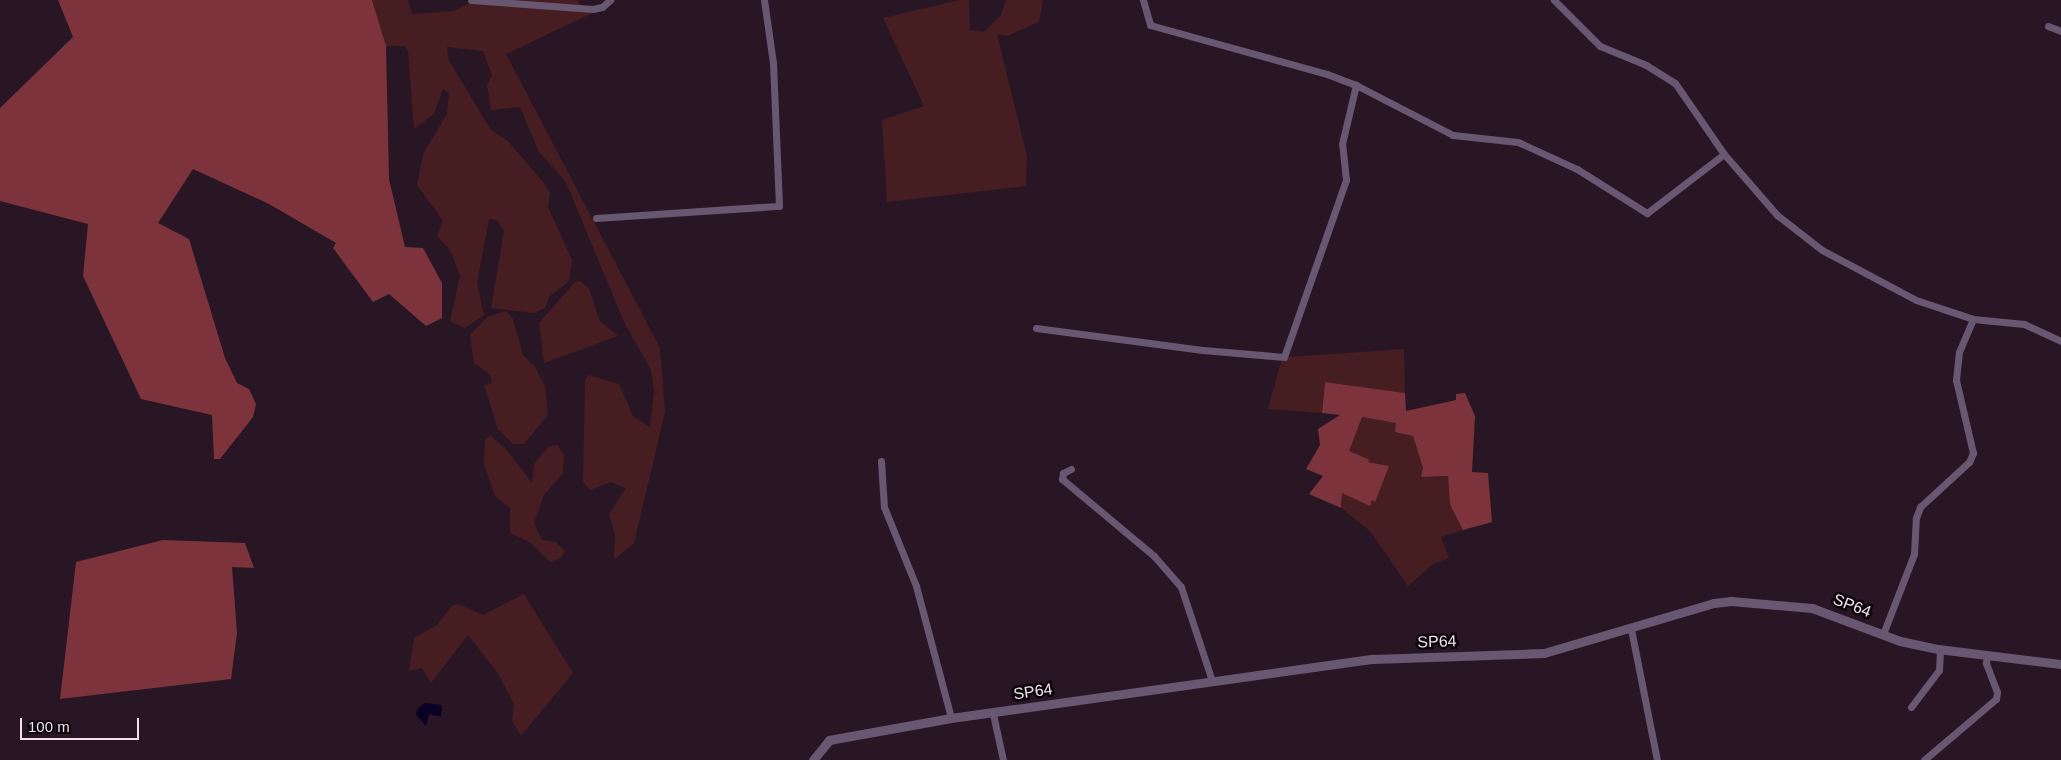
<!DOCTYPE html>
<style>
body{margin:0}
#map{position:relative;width:2061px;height:760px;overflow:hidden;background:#291625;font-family:Arial,sans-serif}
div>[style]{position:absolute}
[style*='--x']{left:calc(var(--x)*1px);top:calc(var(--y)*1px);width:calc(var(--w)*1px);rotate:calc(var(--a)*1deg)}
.green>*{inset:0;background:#461d21}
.forest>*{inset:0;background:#7c333b}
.water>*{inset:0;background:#0b0025}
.minor>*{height:7px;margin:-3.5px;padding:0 3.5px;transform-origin:3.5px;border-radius:3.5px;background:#685771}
.tertiary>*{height:9px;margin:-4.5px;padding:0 4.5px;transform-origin:4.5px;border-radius:4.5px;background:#685771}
span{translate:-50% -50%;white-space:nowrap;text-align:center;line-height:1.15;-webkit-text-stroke:5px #0c050b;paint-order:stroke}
.street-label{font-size:16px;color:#f0e2ec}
.scale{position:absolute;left:20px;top:718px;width:119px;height:22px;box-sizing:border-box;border:2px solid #f0e2ec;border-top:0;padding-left:6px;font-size:15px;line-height:18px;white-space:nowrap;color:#f0e2ec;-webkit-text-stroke:4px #0c050b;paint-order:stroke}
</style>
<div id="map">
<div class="green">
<div style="clip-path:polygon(372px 0,408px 0,412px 14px,454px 11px,470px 3px,520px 6px,522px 0,577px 0,582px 7px,597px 11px,506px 54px,660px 348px,665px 412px,634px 543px,614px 560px,615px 535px,609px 514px,626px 488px,611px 482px,590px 490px,583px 482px,585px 380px,589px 375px,619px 384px,633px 416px,650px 427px,654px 391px,651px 370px,624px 322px,566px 182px,539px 152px,520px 107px,491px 110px,487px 85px,492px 75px,483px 51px,447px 47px,448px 59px,491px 130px,508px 141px,543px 182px,550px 193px,548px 207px,572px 260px,569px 281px,549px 297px,545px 308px,534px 313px,491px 308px,504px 231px,497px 220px,489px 219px,477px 283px,484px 315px,465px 328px,450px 321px,460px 276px,450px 250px,437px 236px,443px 221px,417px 185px,423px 154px,447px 114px,449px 93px,443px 89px,434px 114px,414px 129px,408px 51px,405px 46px,386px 46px)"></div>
<div style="clip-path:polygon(959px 0,969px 0,970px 30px,984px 32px,1001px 15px,1006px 0,1043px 0,1039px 22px,1007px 36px,997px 34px,1027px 156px,1026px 186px,887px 202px,882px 120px,924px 106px,883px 18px)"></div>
<div style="clip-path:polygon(580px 281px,589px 289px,600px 321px,618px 336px,544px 363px,539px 323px,575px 282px)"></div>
<div style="clip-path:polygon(506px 311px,513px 319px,523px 355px,535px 367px,545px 386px,548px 415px,524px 444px,513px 444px,498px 429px,484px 385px,492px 383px,490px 375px,474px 363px,470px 335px,487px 317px)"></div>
<div style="clip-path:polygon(1404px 349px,1405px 393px,1325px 382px,1322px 413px,1268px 409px,1281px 362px,1287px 357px)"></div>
<div style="clip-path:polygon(1361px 417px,1397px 423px,1395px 432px,1413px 436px,1423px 468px,1421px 477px,1448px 476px,1450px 505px,1463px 530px,1441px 537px,1449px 558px,1433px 564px,1408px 586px,1370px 531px,1341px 508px,1342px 493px,1374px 501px,1381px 464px,1367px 462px,1348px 451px)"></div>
<div style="clip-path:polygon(490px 435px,506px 449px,532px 483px,534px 464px,549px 446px,557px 445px,564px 454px,563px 473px,544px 495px,534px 523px,542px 540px,556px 542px,565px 551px,561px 558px,550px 562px,531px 543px,510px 533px,510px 508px,495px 496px,484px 465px,485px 440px)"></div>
<div style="clip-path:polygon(524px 594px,573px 673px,521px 736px,512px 721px,514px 704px,497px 672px,468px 635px,431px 683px,422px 668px,409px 671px,414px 638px,437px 625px,452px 606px,458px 604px,483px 615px)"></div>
</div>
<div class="forest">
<div style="clip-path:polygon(58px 0,372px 0,386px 46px,389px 179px,405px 247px,423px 248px,442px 283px,442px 318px,426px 326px,389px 294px,373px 302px,333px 248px,336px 243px,269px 204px,193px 169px,158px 223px,189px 239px,225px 358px,237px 383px,249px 389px,256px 404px,253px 417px,220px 459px,214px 459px,212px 415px,141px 399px,83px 276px,88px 224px,0 201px,0 108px,73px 37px)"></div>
<div style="clip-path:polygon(1325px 382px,1405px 393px,1406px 411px,1456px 400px,1456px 394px,1465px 393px,1475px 416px,1472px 472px,1488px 473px,1492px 522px,1463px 530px,1450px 505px,1448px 476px,1421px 477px,1423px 468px,1413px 436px,1395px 432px,1396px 423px,1362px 417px,1349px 451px,1370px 460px,1368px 462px,1389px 466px,1375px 502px,1372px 500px,1370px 506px,1342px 493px,1341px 508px,1309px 494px,1323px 476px,1306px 469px,1320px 445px,1318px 429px,1340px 415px,1322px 413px)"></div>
<div style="clip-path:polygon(163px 540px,245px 543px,254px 568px,232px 567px,237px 633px,231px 679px,60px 699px,76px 562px)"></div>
</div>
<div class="water">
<div style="clip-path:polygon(425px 703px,442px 705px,441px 717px,429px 714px,426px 726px,416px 715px,417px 709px)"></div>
</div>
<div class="minor">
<div style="--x:471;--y:0;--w:122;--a:4.2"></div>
<div style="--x:593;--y:9;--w:9;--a:-13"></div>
<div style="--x:602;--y:7;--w:11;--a:-41"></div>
<div style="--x:1143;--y:0;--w:26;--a:74"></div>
<div style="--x:1150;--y:25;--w:184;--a:15.5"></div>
<div style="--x:1327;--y:74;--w:31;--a:21"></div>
<div style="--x:1356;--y:85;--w:109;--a:27.3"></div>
<div style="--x:1453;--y:135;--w:65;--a:6.1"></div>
<div style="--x:1518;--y:142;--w:65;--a:24.6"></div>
<div style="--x:1577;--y:169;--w:83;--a:32.2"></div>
<div style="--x:1647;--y:213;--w:97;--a:-37.5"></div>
<div style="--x:1554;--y:0;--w:65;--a:45"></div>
<div style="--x:1600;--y:46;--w:50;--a:22.4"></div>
<div style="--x:1646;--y:65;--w:34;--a:32"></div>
<div style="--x:1675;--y:83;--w:86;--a:55.4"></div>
<div style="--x:1724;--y:154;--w:81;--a:49"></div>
<div style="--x:1777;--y:215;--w:57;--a:37.9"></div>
<div style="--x:1822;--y:250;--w:106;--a:28"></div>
<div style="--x:1916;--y:300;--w:60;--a:18.4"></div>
<div style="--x:1973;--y:319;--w:51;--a:5.6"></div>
<div style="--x:2024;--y:324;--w:41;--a:24.7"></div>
<div style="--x:2048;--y:26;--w:14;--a:21"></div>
<div style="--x:596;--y:218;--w:183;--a:-3.8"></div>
<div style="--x:779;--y:206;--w:143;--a:-92.4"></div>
<div style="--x:773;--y:63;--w:64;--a:-98.1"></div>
<div style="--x:1036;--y:328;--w:168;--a:7.5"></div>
<div style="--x:1203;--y:350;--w:81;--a:4.9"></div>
<div style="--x:1284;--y:357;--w:188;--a:-70.7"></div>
<div style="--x:1346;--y:180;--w:36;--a:-96"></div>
<div style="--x:1342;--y:144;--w:61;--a:-76.7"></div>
<div style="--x:881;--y:461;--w:46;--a:86.3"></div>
<div style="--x:884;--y:507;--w:85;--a:67.9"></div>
<div style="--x:916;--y:586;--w:137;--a:75.1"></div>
<div style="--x:1071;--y:469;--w:9;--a:153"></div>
<div style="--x:1063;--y:473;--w:6;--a:99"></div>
<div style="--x:1062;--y:479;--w:120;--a:39.9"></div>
<div style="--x:1154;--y:556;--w:41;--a:48.9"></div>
<div style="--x:1181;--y:587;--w:99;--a:71.7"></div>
<div style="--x:1631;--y:629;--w:134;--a:78.8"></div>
<div style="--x:1883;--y:634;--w:86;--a:-68.8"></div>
<div style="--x:1914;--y:554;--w:36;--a:-87"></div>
<div style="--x:1916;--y:518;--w:12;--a:-70"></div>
<div style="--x:1920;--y:507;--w:67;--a:-42.6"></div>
<div style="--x:1969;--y:462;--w:10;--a:-66"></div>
<div style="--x:1973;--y:453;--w:75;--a:-103.1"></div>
<div style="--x:1956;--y:380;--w:28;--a:-84"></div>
<div style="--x:1959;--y:352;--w:36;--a:-67"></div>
<div style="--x:1911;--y:707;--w:46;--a:-52.9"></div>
<div style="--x:1939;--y:670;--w:20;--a:-87"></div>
<div style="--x:993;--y:714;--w:47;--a:77.7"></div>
<div style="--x:1924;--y:760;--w:94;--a:-40.3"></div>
<div style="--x:1996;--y:699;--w:7;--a:-82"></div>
<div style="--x:1997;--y:692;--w:31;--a:-111"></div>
<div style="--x:1986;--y:663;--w:8;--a:-83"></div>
</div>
<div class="tertiary">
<div style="--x:813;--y:760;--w:26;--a:-51"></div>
<div style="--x:829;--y:740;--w:124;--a:-10.2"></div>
<div style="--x:951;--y:718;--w:426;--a:-8"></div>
<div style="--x:1373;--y:659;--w:171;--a:-2"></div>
<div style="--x:1544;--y:653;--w:177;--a:-16.4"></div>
<div style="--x:1714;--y:603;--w:17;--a:-7"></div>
<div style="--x:1731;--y:601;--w:81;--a:4.9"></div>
<div style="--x:1812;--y:608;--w:94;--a:20.6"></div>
<div style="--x:1900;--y:641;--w:39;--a:12"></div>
<div style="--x:1938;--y:649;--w:124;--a:7"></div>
</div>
<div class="street-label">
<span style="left:1852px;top:606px;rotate:21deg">SP64</span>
<span style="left:1437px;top:642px;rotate:-2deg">SP64</span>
<span style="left:1033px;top:692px;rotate:-8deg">SP64</span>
</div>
<div class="scale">100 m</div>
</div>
